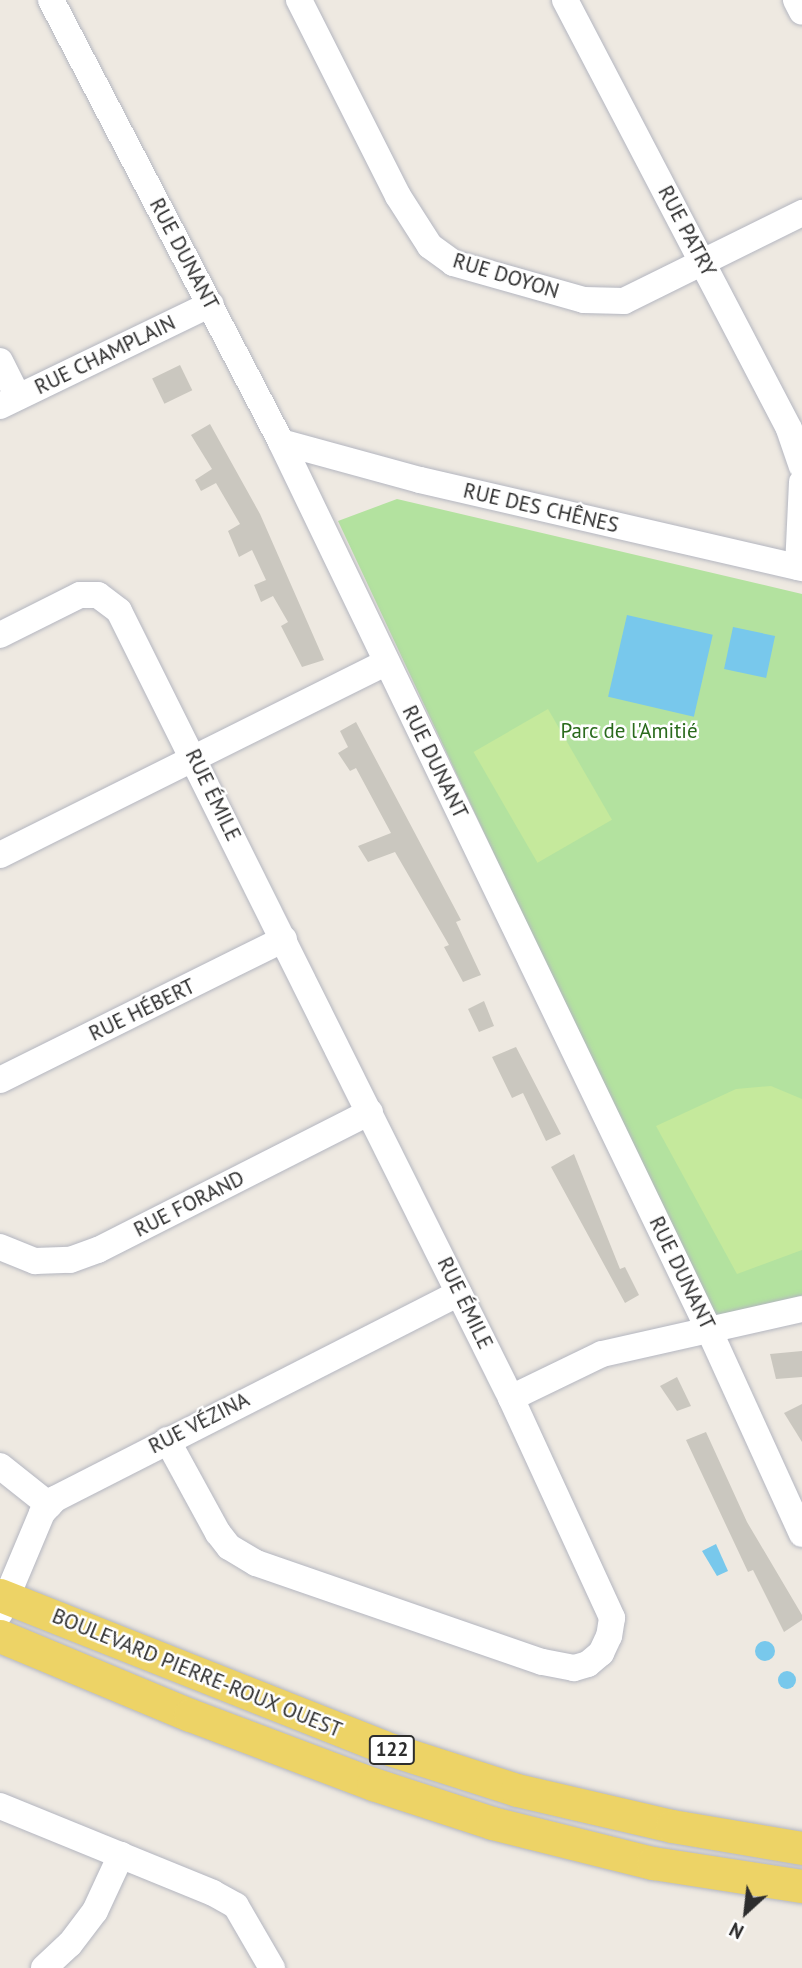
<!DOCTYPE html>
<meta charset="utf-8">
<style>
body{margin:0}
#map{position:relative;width:802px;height:1968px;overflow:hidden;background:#eee9e1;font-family:"PT Sans",sans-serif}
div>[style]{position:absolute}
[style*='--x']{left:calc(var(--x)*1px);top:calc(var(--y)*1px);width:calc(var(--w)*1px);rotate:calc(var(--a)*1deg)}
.green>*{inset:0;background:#b3e29f}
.pitch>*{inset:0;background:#c5e99c;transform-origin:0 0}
.water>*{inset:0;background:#78c8ec;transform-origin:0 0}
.round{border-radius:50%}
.building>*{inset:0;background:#cac7bf;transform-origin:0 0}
.roads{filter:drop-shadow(0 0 2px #b4b6c0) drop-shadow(0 0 2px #b4b6c0)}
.minor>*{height:26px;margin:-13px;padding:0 13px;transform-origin:13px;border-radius:13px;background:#fff}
.major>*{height:33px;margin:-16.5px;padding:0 16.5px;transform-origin:16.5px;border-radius:16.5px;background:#edd366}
span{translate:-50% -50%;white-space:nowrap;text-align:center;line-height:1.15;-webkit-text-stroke:5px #fff;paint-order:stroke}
.shield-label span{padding:2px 5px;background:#fff;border:2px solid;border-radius:5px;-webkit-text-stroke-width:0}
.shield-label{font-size:19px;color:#2d2d2d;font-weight:700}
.street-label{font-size:21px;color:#2d2d2d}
.park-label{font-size:21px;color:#2a6a1d}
.north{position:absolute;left:711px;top:1877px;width:70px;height:70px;-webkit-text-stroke:5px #fff;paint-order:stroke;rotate:207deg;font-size:19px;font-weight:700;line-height:28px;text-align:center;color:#2d2d2d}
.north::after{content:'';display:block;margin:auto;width:24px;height:32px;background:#2d2d2d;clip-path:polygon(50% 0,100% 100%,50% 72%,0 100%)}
</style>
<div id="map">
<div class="green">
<div style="clip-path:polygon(397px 499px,802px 594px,802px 1298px,713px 1321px,338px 521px)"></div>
</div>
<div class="pitch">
<div style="left:548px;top:709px;width:128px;height:86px;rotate:60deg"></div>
<div style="clip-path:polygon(771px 1086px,802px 1099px,802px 1250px,737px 1274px,656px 1126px,736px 1089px)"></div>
</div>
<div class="water">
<div style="left:627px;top:615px;width:88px;height:84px;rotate:13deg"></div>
<div style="left:733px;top:627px;width:43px;height:43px;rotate:12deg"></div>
<div style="clip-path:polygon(716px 1544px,728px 1571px,717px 1576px,702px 1551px)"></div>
<div class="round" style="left:755px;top:1641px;width:20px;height:20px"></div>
<div class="round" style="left:778px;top:1671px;width:18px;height:18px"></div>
</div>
<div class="building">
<div style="left:180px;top:365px;width:28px;height:31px;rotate:64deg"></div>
<div style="clip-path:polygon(210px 424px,260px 514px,324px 660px,302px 667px,281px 626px,288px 622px,273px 596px,261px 602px,254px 585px,266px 580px,252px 550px,239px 557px,228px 531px,240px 524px,216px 483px,201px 491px,195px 480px,212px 469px,191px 435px)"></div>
<div style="clip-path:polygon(356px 722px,461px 920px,456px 922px,481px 975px,463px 982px,444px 947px,449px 945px,395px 852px,368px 862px,358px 846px,391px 833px,356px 768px,350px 771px,338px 753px,348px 747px,340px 731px)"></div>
<div style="clip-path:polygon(484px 1001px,494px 1026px,479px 1032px,468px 1009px)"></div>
<div style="clip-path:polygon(516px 1047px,561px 1134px,546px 1141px,523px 1093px,512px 1098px,492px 1057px)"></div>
<div style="clip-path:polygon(574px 1154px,620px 1269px,625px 1267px,639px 1295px,625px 1303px,551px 1167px)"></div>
<div style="clip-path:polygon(802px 1351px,802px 1377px,776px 1379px,770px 1354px)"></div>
<div style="clip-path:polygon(677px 1377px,691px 1406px,677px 1411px,660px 1386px)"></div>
<div style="clip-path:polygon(802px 1404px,802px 1442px,784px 1413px)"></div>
<div style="clip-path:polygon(706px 1432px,747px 1522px,802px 1615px,802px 1620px,784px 1632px,753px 1570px,748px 1572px,686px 1440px)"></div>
</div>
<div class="roads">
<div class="minor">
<div style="--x:51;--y:0;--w:498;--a:62.5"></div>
<div style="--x:281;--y:442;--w:986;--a:64.27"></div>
<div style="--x:709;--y:1330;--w:224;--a:65.5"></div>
<div style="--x:299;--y:0;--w:220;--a:63.2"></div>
<div style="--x:398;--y:196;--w:59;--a:57.4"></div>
<div style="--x:430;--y:246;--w:29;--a:36"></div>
<div style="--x:453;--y:263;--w:136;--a:15.8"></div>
<div style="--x:584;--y:300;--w:40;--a:1.4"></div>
<div style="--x:624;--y:301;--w:199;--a:-26.3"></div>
<div style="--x:565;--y:0;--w:484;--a:62.4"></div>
<div style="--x:789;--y:429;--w:39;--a:71"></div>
<div style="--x:796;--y:0;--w:13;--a:63"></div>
<div style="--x:0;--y:361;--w:40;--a:63.4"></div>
<div style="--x:0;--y:406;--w:234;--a:-25.8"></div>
<div style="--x:281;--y:442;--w:144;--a:15.3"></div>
<div style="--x:420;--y:480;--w:392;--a:13"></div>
<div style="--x:798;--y:567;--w:85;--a:-87.3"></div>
<div style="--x:0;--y:635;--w:89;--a:-26.6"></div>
<div style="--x:80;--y:595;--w:18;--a:0"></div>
<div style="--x:98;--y:595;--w:26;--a:37"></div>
<div style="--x:119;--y:611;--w:879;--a:63.52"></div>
<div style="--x:511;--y:1398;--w:242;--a:65.3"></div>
<div style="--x:612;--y:1618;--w:18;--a:99"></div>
<div style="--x:609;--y:1636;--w:19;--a:115"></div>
<div style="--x:601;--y:1653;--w:17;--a:140"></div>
<div style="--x:588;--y:1664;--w:15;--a:164"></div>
<div style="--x:574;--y:1668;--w:33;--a:-169"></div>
<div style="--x:542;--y:1662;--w:303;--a:-160.9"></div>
<div style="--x:256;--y:1563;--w:31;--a:-149"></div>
<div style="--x:229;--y:1547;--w:18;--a:-128"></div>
<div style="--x:218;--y:1533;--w:106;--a:-118.7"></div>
<div style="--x:0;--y:855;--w:432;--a:-26.5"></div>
<div style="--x:0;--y:1080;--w:317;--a:-26.4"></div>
<div style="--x:0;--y:1247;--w:38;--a:22"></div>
<div style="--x:35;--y:1261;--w:35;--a:-2"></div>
<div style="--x:70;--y:1260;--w:30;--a:-20"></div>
<div style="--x:98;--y:1250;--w:305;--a:-26.9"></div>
<div style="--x:511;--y:1398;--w:101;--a:-25.8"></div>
<div style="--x:602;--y:1354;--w:205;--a:-12.7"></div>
<div style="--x:0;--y:1466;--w:63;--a:38.5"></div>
<div style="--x:0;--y:1613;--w:108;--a:-67.2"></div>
<div style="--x:42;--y:1513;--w:19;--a:-47"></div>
<div style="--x:55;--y:1499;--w:453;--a:-27"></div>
<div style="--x:0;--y:1806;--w:230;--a:22.2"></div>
<div style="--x:213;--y:1893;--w:26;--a:29"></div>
<div style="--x:236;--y:1906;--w:72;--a:59.9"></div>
<div style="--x:44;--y:1968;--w:35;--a:-43"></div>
<div style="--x:70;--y:1944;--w:41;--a:-52.9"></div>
<div style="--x:95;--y:1911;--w:62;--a:-65.1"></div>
</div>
<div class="major">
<div style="--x:0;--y:1595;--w:412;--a:21.6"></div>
<div style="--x:383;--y:1747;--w:141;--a:17.8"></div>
<div style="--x:517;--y:1790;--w:159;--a:13.1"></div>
<div style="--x:672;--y:1826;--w:132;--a:9.6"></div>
<div style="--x:0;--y:1636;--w:206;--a:22.6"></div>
<div style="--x:190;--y:1715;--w:196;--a:20.7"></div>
<div style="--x:373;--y:1784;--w:125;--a:18.1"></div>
<div style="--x:492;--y:1823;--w:166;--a:14"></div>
<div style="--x:653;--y:1863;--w:151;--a:8.8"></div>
</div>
</div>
<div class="shield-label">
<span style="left:392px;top:1750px">122</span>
</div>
<div class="street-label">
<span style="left:687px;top:231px;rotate:62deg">RUE PATRY</span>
<span style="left:184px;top:254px;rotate:62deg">RUE DUNANT</span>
<span style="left:506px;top:276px;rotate:17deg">RUE DOYON</span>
<span style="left:105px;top:355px;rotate:-26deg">RUE CHAMPLAIN</span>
<span style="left:541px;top:508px;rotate:13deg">RUE DES CHÊNES</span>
<span style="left:435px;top:762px;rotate:64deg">RUE DUNANT</span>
<span style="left:213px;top:795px;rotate:64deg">RUE ÉMILE</span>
<span style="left:142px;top:1010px;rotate:-26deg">RUE HÉBERT</span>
<span style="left:189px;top:1204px;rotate:-27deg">RUE FORAND</span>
<span style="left:682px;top:1273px;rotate:64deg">RUE DUNANT</span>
<span style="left:465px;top:1303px;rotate:64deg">RUE ÉMILE</span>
<span style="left:199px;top:1423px;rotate:-27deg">RUE VÉZINA</span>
<span style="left:197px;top:1673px;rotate:22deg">BOULEVARD PIERRE-ROUX OUEST</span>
</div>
<div class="park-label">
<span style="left:629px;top:731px">Parc de l'Amitié</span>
</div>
<div class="north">N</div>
</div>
